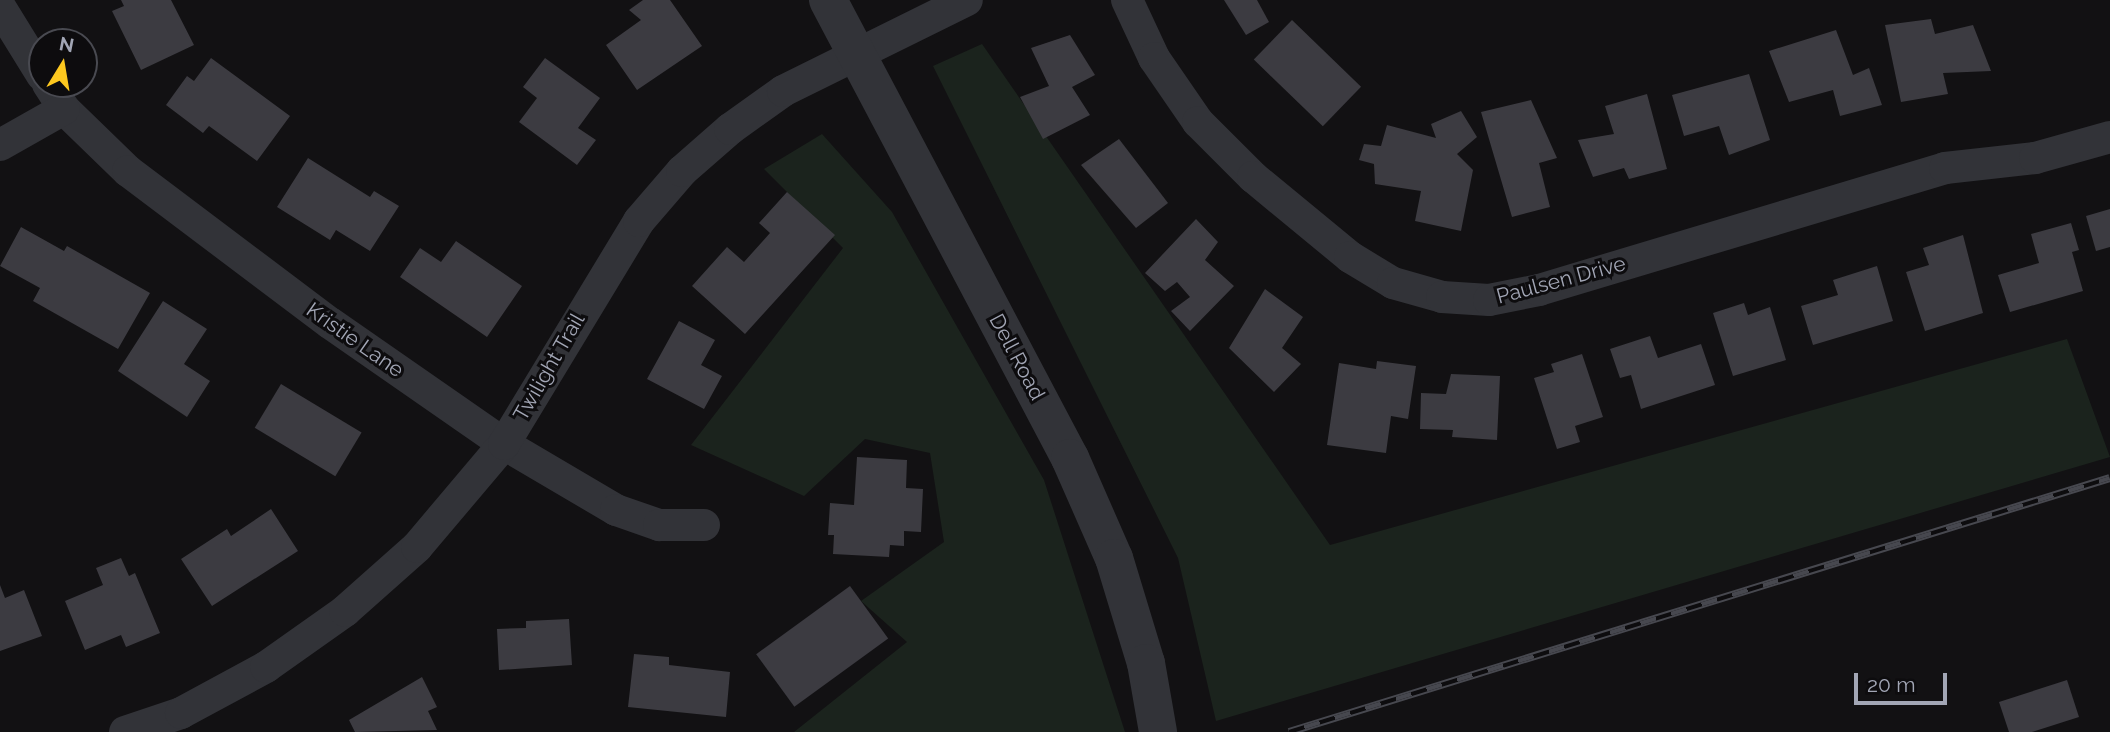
<!DOCTYPE html>
<style>
body{margin:0}
#map{position:relative;width:2110px;height:732px;overflow:hidden;background:#121113;font-family:Raleway,sans-serif}
div>[style]{position:absolute}
[style*='--x']{left:calc(var(--x)*1px);top:calc(var(--y)*1px);width:calc(var(--w)*1px);rotate:calc(var(--a)*1deg)}
.green>*{inset:0;background:#1b231d}
.building>*{inset:0;background:#3c3b41;transform-origin:0 0}
.minor>*{height:32px;margin:-16px;padding:0 16px;transform-origin:16px;border-radius:16px;background:#323338}
.tertiary>*{height:38px;margin:-19px;padding:0 19px;transform-origin:19px;border-radius:19px;background:#323338}
.rail>*{height:8px;margin-top:-4px;transform-origin:0;background:repeating-linear-gradient(90deg,#0d0c0e 0 16px,#47484f 0 32px);box-sizing:border-box;border-block:2px solid #47484f}
span{translate:-50% -50%;white-space:nowrap;text-align:center;line-height:1.15;-webkit-text-stroke:6px #0d0c0e;paint-order:stroke}
.street-label{font-size:21px;color:#a2a6b5}
.north{position:absolute;left:28px;top:28px;width:70px;height:70px;box-sizing:border-box;background:#0d0c0e;border:2px solid #494a51;border-radius:50%;rotate:11deg;font-size:19px;font-weight:700;line-height:28px;text-align:center;color:#a2a6b5}
.north::after{content:'';display:block;margin:auto;width:24px;height:32px;background:#fdc81f;clip-path:polygon(50% 0,100% 100%,50% 72%,0 100%)}
.scale{position:absolute;left:1854px;top:673px;width:93px;height:32px;box-sizing:border-box;border:4px solid #a2a6b5;border-top:0;padding-left:9px;font-size:21px;line-height:24px;white-space:nowrap;color:#a2a6b5;-webkit-text-stroke:5px #0d0c0e;paint-order:stroke}
</style>
<div id="map">
<div class="green">
<div style="clip-path:polygon(982px 44px,1330px 545px,2067px 339px,2110px 457px,1216px 721px,1178px 558px,933px 66px)"></div>
<div style="clip-path:polygon(822px 134px,892px 212px,1044px 480px,1125px 732px,794px 732px,907px 642px,861px 601px,944px 542px,930px 453px,865px 439px,804px 496px,691px 445px,843px 248px,764px 169px)"></div>
</div>
<div class="building">
<div style="clip-path:polygon(121px 0,171px 0,194px 45px,141px 70px,112px 11px,124px 6px)"></div>
<div style="clip-path:polygon(643px 0,670px 0,702px 46px,637px 90px,606px 45px,641px 20px,629px 10px)"></div>
<div style="clip-path:polygon(1224px 0,1257px 0,1269px 22px,1246px 35px)"></div>
<div style="clip-path:polygon(1931px 19px,1935px 34px,1973px 25px,1991px 71px,1943px 73px,1948px 94px,1901px 102px,1885px 25px)"></div>
<div style="left:1292px;top:20px;width:96px;height:55px;rotate:44deg"></div>
<div style="clip-path:polygon(1836px 30px,1853px 75px,1869px 68px,1882px 105px,1840px 116px,1833px 90px,1789px 102px,1769px 51px)"></div>
<div style="clip-path:polygon(1070px 35px,1095px 75px,1072px 87px,1090px 115px,1043px 139px,1020px 97px,1049px 86px,1031px 48px)"></div>
<div style="clip-path:polygon(211px 58px,290px 116px,257px 161px,209px 126px,203px 133px,166px 105px,187px 76px,194px 81px)"></div>
<div style="clip-path:polygon(545px 58px,600px 98px,578px 128px,596px 140px,577px 165px,519px 122px,537px 98px,523px 87px)"></div>
<div style="clip-path:polygon(1749px 74px,1770px 140px,1729px 155px,1719px 126px,1684px 136px,1672px 95px)"></div>
<div style="clip-path:polygon(1647px 94px,1667px 169px,1629px 179px,1624px 168px,1593px 177px,1578px 140px,1614px 134px,1605px 106px)"></div>
<div style="clip-path:polygon(1531px 100px,1557px 158px,1539px 163px,1550px 207px,1512px 217px,1481px 112px)"></div>
<div style="clip-path:polygon(1461px 111px,1477px 137px,1457px 154px,1473px 170px,1461px 231px,1415px 221px,1421px 191px,1375px 184px,1374px 164px,1359px 160px,1364px 144px,1381px 146px,1387px 125px,1436px 138px,1431px 124px)"></div>
<div style="clip-path:polygon(1119px 139px,1168px 203px,1136px 228px,1081px 165px)"></div>
<div style="clip-path:polygon(308px 158px,370px 197px,374px 191px,399px 206px,370px 251px,336px 230px,330px 240px,277px 207px)"></div>
<div style="clip-path:polygon(787px 192px,835px 235px,745px 334px,692px 286px,727px 247px,744px 262px,770px 233px,759px 223px)"></div>
<div style="clip-path:polygon(2110px 209px,2110px 247px,2096px 251px,2086px 216px)"></div>
<div style="clip-path:polygon(1196px 219px,1218px 242px,1205px 260px,1234px 286px,1190px 331px,1171px 311px,1190px 297px,1177px 282px,1165px 291px,1145px 273px)"></div>
<div style="clip-path:polygon(2071px 223px,2079px 250px,2072px 252px,2083px 291px,2010px 312px,1998px 275px,2039px 263px,2031px 234px)"></div>
<div style="clip-path:polygon(21px 227px,64px 251px,67px 246px,150px 293px,118px 349px,33px 301px,40px 288px,0 266px)"></div>
<div style="clip-path:polygon(1963px 235px,1983px 313px,1925px 331px,1906px 272px,1929px 265px,1923px 248px)"></div>
<div style="clip-path:polygon(456px 241px,522px 286px,487px 337px,400px 277px,420px 248px,441px 262px)"></div>
<div style="clip-path:polygon(1877px 266px,1893px 321px,1813px 345px,1801px 306px,1838px 295px,1833px 280px)"></div>
<div style="clip-path:polygon(1265px 289px,1303px 317px,1282px 348px,1301px 364px,1274px 392px,1229px 348px)"></div>
<div style="clip-path:polygon(163px 301px,207px 329px,184px 364px,210px 381px,187px 417px,118px 371px)"></div>
<div style="clip-path:polygon(1744px 303px,1748px 315px,1770px 307px,1786px 360px,1733px 376px,1713px 313px)"></div>
<div style="clip-path:polygon(679px 321px,715px 340px,701px 365px,722px 376px,704px 409px,647px 379px)"></div>
<div style="clip-path:polygon(1650px 336px,1658px 358px,1701px 344px,1715px 385px,1641px 409px,1631px 375px,1620px 378px,1610px 349px)"></div>
<div style="clip-path:polygon(1582px 354px,1603px 417px,1575px 426px,1580px 442px,1557px 449px,1534px 378px,1554px 372px,1551px 364px)"></div>
<div style="clip-path:polygon(1377px 361px,1416px 366px,1408px 419px,1391px 416px,1386px 453px,1327px 445px,1339px 363px,1376px 369px)"></div>
<div style="clip-path:polygon(1451px 374px,1500px 376px,1497px 440px,1452px 437px,1453px 430px,1420px 429px,1421px 393px,1446px 394px)"></div>
<div style="left:281px;top:384px;width:94px;height:51px;rotate:31deg"></div>
<div style="clip-path:polygon(857px 457px,907px 460px,906px 488px,923px 489px,921px 532px,904px 531px,904px 546px,890px 545px,889px 557px,833px 554px,834px 535px,828px 535px,830px 503px,854px 505px)"></div>
<div style="clip-path:polygon(271px 509px,298px 551px,212px 606px,181px 559px,227px 529px,231px 536px)"></div>
<div style="clip-path:polygon(121px 558px,129px 576px,135px 573px,160px 633px,126px 647px,121px 635px,85px 650px,65px 601px,103px 585px,96px 568px)"></div>
<div style="clip-path:polygon(0 585px,5px 598px,24px 590px,42px 636px,0 651px)"></div>
<div style="left:850px;top:586px;width:65px;height:116px;rotate:54deg"></div>
<div style="clip-path:polygon(569px 619px,572px 665px,499px 670px,497px 629px,526px 628px,526px 621px)"></div>
<div style="clip-path:polygon(634px 654px,669px 657px,669px 665px,730px 672px,726px 717px,628px 707px)"></div>
<div style="clip-path:polygon(422px 677px,437px 707px,428px 711px,437px 730px,355px 732px,349px 720px)"></div>
<div style="clip-path:polygon(2067px 680px,2079px 717px,2032px 732px,2009px 732px,1999px 702px)"></div>
</div>
<div class="minor">
<div style="--x:1127;--y:0;--w:64;--a:65"></div>
<div style="--x:1154;--y:58;--w:78;--a:55.5"></div>
<div style="--x:1198;--y:122;--w:78;--a:45"></div>
<div style="--x:1253;--y:177;--w:126;--a:39.5"></div>
<div style="--x:1350;--y:257;--w:50;--a:31.2"></div>
<div style="--x:1393;--y:283;--w:51;--a:15.9"></div>
<div style="--x:1442;--y:297;--w:47;--a:3.7"></div>
<div style="--x:1489;--y:300;--w:51;--a:-11.3"></div>
<div style="--x:1539;--y:290;--w:424;--a:-16.7"></div>
<div style="--x:1945;--y:168;--w:91;--a:-6.3"></div>
<div style="--x:2035;--y:158;--w:78;--a:-15.6"></div>
<div style="--x:0;--y:7;--w:80;--a:58.3"></div>
<div style="--x:48;--y:84;--w:30;--a:57"></div>
<div style="--x:64;--y:109;--w:89;--a:44.1"></div>
<div style="--x:128;--y:171;--w:253;--a:37"></div>
<div style="--x:330;--y:323;--w:212;--a:34.8"></div>
<div style="--x:504;--y:444;--w:130;--a:30.5"></div>
<div style="--x:616;--y:510;--w:46;--a:19.2"></div>
<div style="--x:659;--y:525;--w:45;--a:0"></div>
<div style="--x:0;--y:145;--w:73;--a:-29.4"></div>
<div style="--x:125;--y:732;--w:59;--a:-18.7"></div>
<div style="--x:181;--y:713;--w:97;--a:-28.4"></div>
<div style="--x:266;--y:667;--w:97;--a:-35.3"></div>
<div style="--x:345;--y:611;--w:96;--a:-41.6"></div>
<div style="--x:417;--y:547;--w:135;--a:-49.8"></div>
<div style="--x:504;--y:444;--w:261;--a:-58.8"></div>
<div style="--x:639;--y:221;--w:66;--a:-49.3"></div>
<div style="--x:682;--y:171;--w:64;--a:-41.2"></div>
<div style="--x:730;--y:129;--w:65;--a:-35.6"></div>
<div style="--x:783;--y:91;--w:205;--a:-26.3"></div>
</div>
<div class="tertiary">
<div style="--x:828;--y:0;--w:518;--a:62.15"></div>
<div style="--x:1070;--y:458;--w:109;--a:66.3"></div>
<div style="--x:1114;--y:558;--w:110;--a:73.1"></div>
<div style="--x:1146;--y:663;--w:70;--a:80.1"></div>
</div>
<div class="rail">
<div style="--x:1289;--y:732;--w:859;--a:-17.19"></div>
</div>
<div class="street-label">
<span style="left:1561px;top:280px;rotate:-15deg">Paulsen Drive</span>
<span style="left:355px;top:340px;rotate:35deg">Kristie Lane</span>
<span style="left:1017px;top:357px;rotate:62deg">Dell Road</span>
<span style="left:549px;top:367px;rotate:-60deg">Twilight Trail</span>
</div>
<div class="north">N</div>
<div class="scale">20 m</div>
</div>
